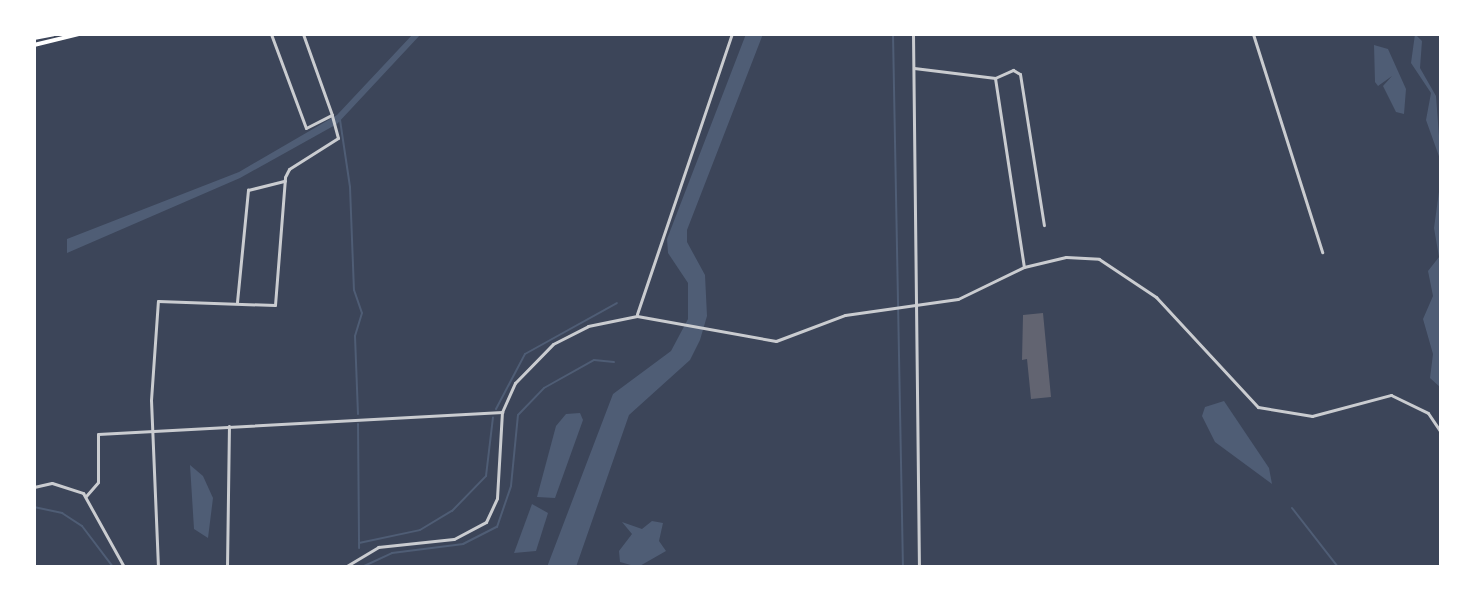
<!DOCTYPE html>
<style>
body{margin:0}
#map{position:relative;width:1475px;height:601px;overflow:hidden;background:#2d3142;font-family:"DejaVu Sans",sans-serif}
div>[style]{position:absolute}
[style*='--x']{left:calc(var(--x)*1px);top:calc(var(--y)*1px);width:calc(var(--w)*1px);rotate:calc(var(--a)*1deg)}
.green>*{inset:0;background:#3c4559;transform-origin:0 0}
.water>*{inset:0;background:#4f5d75}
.stream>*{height:2px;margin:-1px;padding:0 1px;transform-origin:1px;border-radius:1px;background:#4f5d75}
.building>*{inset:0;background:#626471}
.minor>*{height:3px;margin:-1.5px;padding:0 1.5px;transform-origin:1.5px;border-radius:1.5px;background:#caccd0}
.tertiary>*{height:3px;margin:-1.5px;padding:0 1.5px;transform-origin:1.5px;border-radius:1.5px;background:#caccd0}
.secondary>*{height:4px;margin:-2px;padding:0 2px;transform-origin:2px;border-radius:2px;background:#fff}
span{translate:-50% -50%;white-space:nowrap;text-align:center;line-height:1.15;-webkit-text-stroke:7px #fff;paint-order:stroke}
.frame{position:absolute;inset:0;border:36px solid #fff;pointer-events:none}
</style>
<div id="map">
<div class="green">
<div style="left:34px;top:34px;width:1407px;height:533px"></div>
</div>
<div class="water">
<div style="clip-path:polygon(413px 34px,421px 34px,337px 124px,240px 178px,67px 253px,67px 239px,239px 172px,337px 115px)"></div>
<div style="clip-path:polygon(746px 34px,763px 34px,687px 230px,687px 242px,705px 275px,707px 316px,700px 340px,690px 360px,629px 415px,576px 567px,547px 567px,613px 394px,671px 351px,688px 319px,688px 283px,668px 253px,667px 239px)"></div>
<div style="clip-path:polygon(1415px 34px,1422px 41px,1420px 68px,1436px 96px,1441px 162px,1426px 120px,1431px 93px,1411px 63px)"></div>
<div style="clip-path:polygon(1374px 45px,1388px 49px,1406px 89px,1404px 114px,1396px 112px,1383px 86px,1392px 76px,1378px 86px,1375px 82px)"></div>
<div style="clip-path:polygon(1441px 177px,1441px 203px,1440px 210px,1441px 388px,1430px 378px,1433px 354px,1423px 319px,1433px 296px,1428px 271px,1439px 257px,1434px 228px)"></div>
<div style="clip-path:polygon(1224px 401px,1269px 468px,1272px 484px,1215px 442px,1202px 416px,1205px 407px)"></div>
<div style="clip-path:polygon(580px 413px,583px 420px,555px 498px,537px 497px,556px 426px,566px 414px)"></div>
<div style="clip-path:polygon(190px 465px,203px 476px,213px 498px,208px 538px,194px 529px)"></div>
<div style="clip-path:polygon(532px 504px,548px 513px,536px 551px,514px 553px)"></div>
<div style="clip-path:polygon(652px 521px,663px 523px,659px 541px,666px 551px,638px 567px,620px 562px,619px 551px,632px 534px,622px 522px,642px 529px)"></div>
</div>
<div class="stream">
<div style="--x:893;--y:34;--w:533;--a:88.93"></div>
<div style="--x:340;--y:120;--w:68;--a:81.5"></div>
<div style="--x:350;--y:187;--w:103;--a:87.8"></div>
<div style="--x:354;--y:290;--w:24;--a:71"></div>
<div style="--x:362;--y:313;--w:24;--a:107"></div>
<div style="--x:355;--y:336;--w:78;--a:87.8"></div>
<div style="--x:496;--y:409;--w:62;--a:-62.2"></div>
<div style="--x:525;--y:354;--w:105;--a:-29"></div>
<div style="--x:358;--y:424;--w:124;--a:89.5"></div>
<div style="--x:34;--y:507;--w:29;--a:12"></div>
<div style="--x:62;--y:513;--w:24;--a:33"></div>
<div style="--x:82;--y:526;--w:51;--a:52.9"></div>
<div style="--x:1292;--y:508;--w:75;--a:52.1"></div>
<div style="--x:359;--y:543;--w:62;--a:-12"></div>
<div style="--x:420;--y:530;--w:37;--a:-31"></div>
<div style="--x:452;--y:511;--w:49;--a:-45.8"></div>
<div style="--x:486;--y:476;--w:59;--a:-83.2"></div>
<div style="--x:362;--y:567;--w:33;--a:-25"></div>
<div style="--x:392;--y:553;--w:72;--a:-7.2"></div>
<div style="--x:463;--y:544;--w:38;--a:-27"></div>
<div style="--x:497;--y:527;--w:43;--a:-71.1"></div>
<div style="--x:511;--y:486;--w:71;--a:-84.4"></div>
<div style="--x:518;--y:415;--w:37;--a:-46"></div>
<div style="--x:544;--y:388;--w:57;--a:-29.2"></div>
<div style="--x:594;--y:360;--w:20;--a:6"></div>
</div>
<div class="building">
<div style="clip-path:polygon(1043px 313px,1051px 397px,1031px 399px,1027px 359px,1022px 360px,1023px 315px)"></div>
</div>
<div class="minor">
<div style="--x:271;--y:34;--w:100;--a:69.6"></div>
<div style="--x:306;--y:128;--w:29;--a:-27"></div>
<div style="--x:332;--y:115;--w:86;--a:-109.7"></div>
<div style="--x:1253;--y:34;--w:229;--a:72.4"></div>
<div style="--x:914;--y:68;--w:82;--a:7"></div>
<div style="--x:995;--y:78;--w:191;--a:81.3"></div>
<div style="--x:995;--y:78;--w:20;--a:-24"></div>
<div style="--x:1013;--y:70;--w:8;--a:30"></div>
<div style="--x:1020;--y:74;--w:153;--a:81"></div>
<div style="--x:237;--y:302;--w:113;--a:-84.4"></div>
<div style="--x:248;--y:190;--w:38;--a:-14"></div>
<div style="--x:637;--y:314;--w:296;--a:-71.3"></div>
<div style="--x:34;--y:487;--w:18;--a:-13"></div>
<div style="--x:52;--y:483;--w:33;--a:18"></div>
<div style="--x:83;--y:493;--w:85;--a:61"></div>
<div style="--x:86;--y:496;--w:18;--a:-49"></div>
<div style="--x:98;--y:482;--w:48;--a:-90"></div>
<div style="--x:98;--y:434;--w:405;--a:-3.1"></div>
<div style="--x:158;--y:567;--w:167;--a:-92.4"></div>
<div style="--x:151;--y:400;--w:99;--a:-86"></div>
<div style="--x:158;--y:301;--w:117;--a:2"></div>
<div style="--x:275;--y:305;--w:128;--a:-85.5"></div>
<div style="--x:285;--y:177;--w:9;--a:-63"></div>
<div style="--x:289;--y:169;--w:58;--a:-32.3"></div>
<div style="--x:338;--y:138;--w:24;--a:-105"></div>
<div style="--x:227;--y:567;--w:141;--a:-89.2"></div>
<div style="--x:345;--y:567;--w:39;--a:-31"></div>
<div style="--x:378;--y:547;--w:76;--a:-6"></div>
<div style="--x:454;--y:539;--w:36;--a:-28"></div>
<div style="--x:486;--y:522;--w:26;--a:-65"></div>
<div style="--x:497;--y:498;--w:86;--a:-86.7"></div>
<div style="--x:502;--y:412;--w:32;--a:-66"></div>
<div style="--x:515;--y:383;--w:54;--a:-45.7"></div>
<div style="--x:553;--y:344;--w:39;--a:-27"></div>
<div style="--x:588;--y:326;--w:50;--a:-11.5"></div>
<div style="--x:637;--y:316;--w:141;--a:10.2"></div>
<div style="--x:776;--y:341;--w:74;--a:-20.6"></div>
<div style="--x:845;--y:315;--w:114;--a:-8.1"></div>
<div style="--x:958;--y:299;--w:73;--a:-25.9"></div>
<div style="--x:1024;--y:267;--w:43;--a:-13.4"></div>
<div style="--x:1066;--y:257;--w:33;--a:3"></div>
<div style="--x:1099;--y:259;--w:69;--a:33.7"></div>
<div style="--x:1156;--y:297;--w:150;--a:47.2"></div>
<div style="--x:1258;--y:407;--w:55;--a:9.5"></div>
<div style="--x:1312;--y:416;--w:82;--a:-14.9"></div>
<div style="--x:1391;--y:395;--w:41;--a:25.9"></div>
<div style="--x:1428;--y:413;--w:23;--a:56"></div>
</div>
<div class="tertiary">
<div style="--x:913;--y:34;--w:533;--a:89.36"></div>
</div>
<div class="secondary">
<div style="--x:34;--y:38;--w:20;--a:-11"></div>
<div style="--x:34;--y:45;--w:46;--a:-13.7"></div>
</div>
<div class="frame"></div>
</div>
